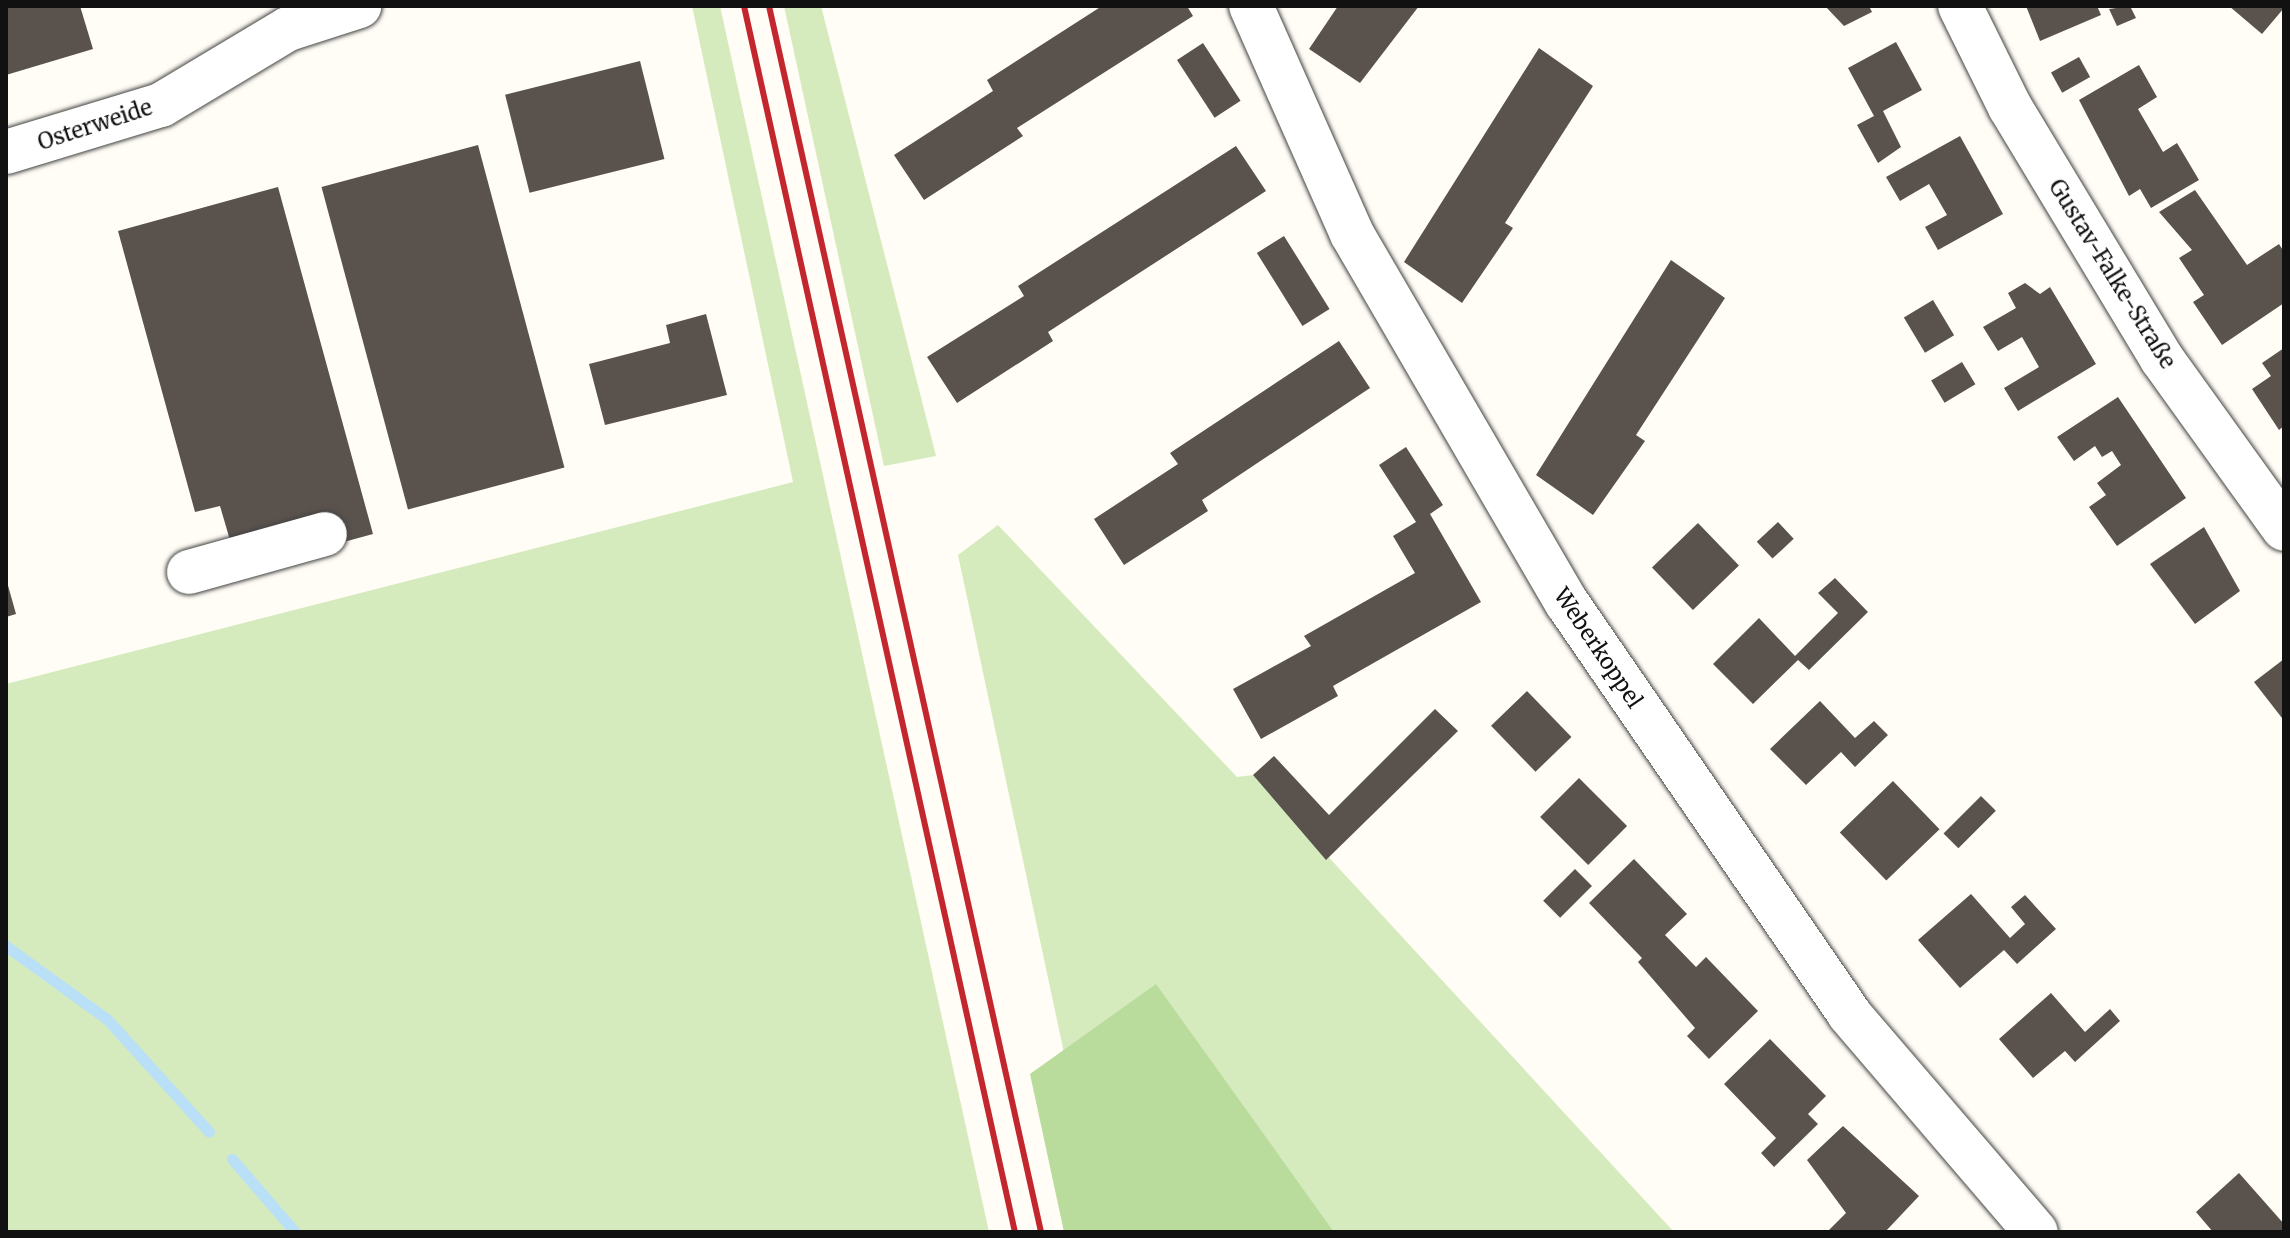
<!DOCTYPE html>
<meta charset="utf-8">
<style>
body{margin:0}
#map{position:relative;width:2290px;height:1238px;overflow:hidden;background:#fffdf5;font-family:Merriweather,serif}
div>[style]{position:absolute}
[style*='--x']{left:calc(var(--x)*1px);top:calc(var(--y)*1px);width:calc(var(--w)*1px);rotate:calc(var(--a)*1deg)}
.green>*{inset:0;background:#d5ebbd}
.forest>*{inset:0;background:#b9dc9c}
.stream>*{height:11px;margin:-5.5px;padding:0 5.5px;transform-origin:5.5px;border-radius:5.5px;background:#b9e0f7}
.building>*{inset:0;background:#5a524d;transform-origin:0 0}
.roads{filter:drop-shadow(0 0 2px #444) drop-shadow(0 0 2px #444)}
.minor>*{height:44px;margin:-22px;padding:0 22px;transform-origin:22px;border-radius:22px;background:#fff}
.rail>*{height:6px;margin:-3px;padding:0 3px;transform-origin:3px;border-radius:3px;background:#c4262e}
span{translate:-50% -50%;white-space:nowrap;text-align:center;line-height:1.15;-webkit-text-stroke:8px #fff;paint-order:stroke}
.street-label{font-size:22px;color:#111}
.frame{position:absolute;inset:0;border:8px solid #111;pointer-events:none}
</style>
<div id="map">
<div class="green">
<div style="clip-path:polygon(692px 6px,720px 6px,989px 1232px,6px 1232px,6px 684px,793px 482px)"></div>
<div style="clip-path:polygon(784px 6px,821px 6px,936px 456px,884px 466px)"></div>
<div style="clip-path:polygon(998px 525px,1237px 777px,1253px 775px,1674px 1232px,1334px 1232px,1156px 985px,1064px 1053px,958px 555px)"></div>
</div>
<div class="forest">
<div style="clip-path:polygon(1156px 984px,1334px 1232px,1064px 1232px,1030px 1074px)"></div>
</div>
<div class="stream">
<div style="--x:6;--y:946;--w:125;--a:35.9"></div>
<div style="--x:107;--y:1019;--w:152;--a:47.9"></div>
<div style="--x:232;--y:1159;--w:96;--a:49.2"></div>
</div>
<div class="building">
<div style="clip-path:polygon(6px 6px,80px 6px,93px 49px,6px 75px)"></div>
<div style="clip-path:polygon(1102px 6px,1187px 6px,1193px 16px,1017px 128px,1023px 136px,924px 200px,894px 155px,993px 91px,987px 80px)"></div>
<div style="clip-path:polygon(1338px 6px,1419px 6px,1360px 83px,1309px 49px)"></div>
<div style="clip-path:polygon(1825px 6px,1869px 6px,1872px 12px,1844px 26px)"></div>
<div style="clip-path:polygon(2026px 6px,2097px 6px,2101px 15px,2040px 41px)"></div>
<div style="clip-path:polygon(2130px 6px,2136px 18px,2117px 26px,2109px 9px)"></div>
<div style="clip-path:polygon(2229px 6px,2284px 6px,2284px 8px,2262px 34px)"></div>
<div style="clip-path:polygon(1896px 42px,1922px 90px,1883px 111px,1901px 147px,1878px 163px,1857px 125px,1874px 116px,1848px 68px)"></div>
<div style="left:1203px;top:43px;width:69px;height:31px;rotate:57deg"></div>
<div style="clip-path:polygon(1539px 48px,1593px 86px,1505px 223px,1513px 228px,1462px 303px,1404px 262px)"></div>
<div style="left:2079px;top:57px;width:23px;height:32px;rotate:61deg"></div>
<div style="left:640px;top:61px;width:101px;height:139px;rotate:76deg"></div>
<div style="clip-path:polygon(2139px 65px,2157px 97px,2138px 109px,2163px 152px,2177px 143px,2199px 180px,2151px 208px,2140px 189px,2129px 196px,2079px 100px)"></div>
<div style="clip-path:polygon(1960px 136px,2003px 214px,1938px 250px,1925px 227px,1947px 215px,1929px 184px,1900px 201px,1886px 177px)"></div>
<div style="left:478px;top:145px;width:334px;height:162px;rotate:75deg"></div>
<div style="clip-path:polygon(1236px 146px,1266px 191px,1048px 332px,1053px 341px,957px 403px,927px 357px,1024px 296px,1018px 286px)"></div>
<div style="clip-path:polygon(278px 187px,373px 534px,340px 543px,232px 547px,220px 506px,195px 512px,118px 231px)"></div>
<div style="clip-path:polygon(2195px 190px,2247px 265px,2279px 244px,2284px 252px,2284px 303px,2222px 345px,2193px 302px,2204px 295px,2179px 258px,2192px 250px,2159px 212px)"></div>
<div style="left:1284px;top:236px;width:86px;height:32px;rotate:58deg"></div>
<div style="clip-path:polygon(1671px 260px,1725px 298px,1636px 435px,1645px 441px,1593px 515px,1536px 475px)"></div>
<div style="clip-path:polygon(2025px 283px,2040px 294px,2050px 287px,2096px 364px,2018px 411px,2004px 388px,2039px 367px,2022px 337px,1998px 351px,1983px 327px,2016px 308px,2008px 293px)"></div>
<div style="left:1933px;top:300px;width:41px;height:34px;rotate:59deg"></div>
<div style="clip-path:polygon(706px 314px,727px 395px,605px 425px,589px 364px,670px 343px,666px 325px)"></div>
<div style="clip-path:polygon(1339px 341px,1370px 388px,1202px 500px,1208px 511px,1124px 565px,1094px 519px,1178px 464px,1170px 453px)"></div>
<div style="clip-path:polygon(2284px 348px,2284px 426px,2279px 430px,2252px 389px,2271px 376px,2262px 363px)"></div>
<div style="left:1962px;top:362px;width:26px;height:36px;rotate:59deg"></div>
<div style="clip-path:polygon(2118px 397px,2186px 498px,2117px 546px,2089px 507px,2106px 495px,2097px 483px,2121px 465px,2112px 451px,2102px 457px,2095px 446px,2074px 461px,2057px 437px)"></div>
<div style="clip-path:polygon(1406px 447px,1443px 505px,1430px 514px,1481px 602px,1333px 686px,1338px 696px,1261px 739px,1233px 689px,1311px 646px,1304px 636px,1415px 573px,1393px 536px,1416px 522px,1379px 465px)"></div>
<div style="left:1778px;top:522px;width:23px;height:29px;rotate:47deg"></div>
<div style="left:1698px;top:523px;width:59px;height:64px;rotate:46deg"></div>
<div style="clip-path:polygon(2204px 527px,2240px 591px,2195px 624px,2150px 564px)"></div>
<div style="clip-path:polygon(1835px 578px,1868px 612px,1809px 670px,1798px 660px,1753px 704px,1713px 664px,1759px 618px,1795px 656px,1838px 613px,1818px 593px)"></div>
<div style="clip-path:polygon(7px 582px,16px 614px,6px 617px,6px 583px)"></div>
<div style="clip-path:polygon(2284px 659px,2284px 717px,2282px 718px,2254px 682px)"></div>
<div style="left:1527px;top:691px;width:64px;height:50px;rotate:46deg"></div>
<div style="clip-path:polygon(1820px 701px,1855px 738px,1874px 721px,1888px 735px,1855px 767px,1841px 752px,1806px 785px,1770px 749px)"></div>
<div style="clip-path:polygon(1435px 709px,1458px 731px,1326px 860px,1253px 775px,1274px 756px,1329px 815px)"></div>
<div style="left:1579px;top:778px;width:68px;height:55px;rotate:45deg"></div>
<div style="left:1893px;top:781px;width:67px;height:74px;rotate:46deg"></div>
<div style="left:1981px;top:796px;width:21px;height:53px;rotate:45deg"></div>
<div style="clip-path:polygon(1634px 859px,1687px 914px,1665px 935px,1696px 967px,1706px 957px,1758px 1011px,1709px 1059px,1687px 1036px,1695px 1028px,1638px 962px,1642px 958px,1589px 903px)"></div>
<div style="left:1575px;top:869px;width:24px;height:45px;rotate:45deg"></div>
<div style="clip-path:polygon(1971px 894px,2010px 938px,2025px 924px,2011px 907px,2025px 895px,2056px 929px,2017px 964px,2004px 950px,1960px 988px,1918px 940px)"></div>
<div style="clip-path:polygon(2051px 993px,2085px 1032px,2110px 1009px,2120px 1021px,2075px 1062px,2065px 1051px,2033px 1078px,1999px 1039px)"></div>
<div style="clip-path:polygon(1770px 1039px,1826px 1096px,1808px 1114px,1818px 1124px,1774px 1167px,1761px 1153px,1776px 1138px,1724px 1084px)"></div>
<div style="clip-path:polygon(1843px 1126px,1919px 1196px,1885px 1232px,1827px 1232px,1846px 1213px,1807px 1160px)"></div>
<div style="clip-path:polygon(2239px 1173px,2284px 1224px,2284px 1232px,2213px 1232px,2196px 1212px)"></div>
</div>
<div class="roads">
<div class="minor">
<div style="--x:1251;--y:6;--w:249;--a:66.1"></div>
<div style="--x:1352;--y:234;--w:427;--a:59.8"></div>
<div style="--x:1567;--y:603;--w:498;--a:55.5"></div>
<div style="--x:1849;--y:1014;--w:287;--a:49.4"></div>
<div style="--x:1960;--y:6;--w:113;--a:63.7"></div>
<div style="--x:2010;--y:107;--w:294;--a:58.9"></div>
<div style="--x:2162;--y:359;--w:209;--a:54.3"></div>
<div style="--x:6;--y:152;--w:162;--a:-16.9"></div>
<div style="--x:161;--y:105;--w:148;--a:-30.9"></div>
<div style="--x:288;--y:29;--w:75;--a:-17.9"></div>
<div style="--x:189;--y:572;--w:141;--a:-15.6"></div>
</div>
</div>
<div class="rail">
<div style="--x:744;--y:6;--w:1256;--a:77.54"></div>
<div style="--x:769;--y:6;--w:1256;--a:77.49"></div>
</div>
<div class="street-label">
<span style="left:95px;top:125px;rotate:-18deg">Osterweide</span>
<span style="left:2112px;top:274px;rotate:58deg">Gustav-Falke-Straße</span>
<span style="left:1598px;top:648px;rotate:56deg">Weberkoppel</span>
</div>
<div class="frame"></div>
</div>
